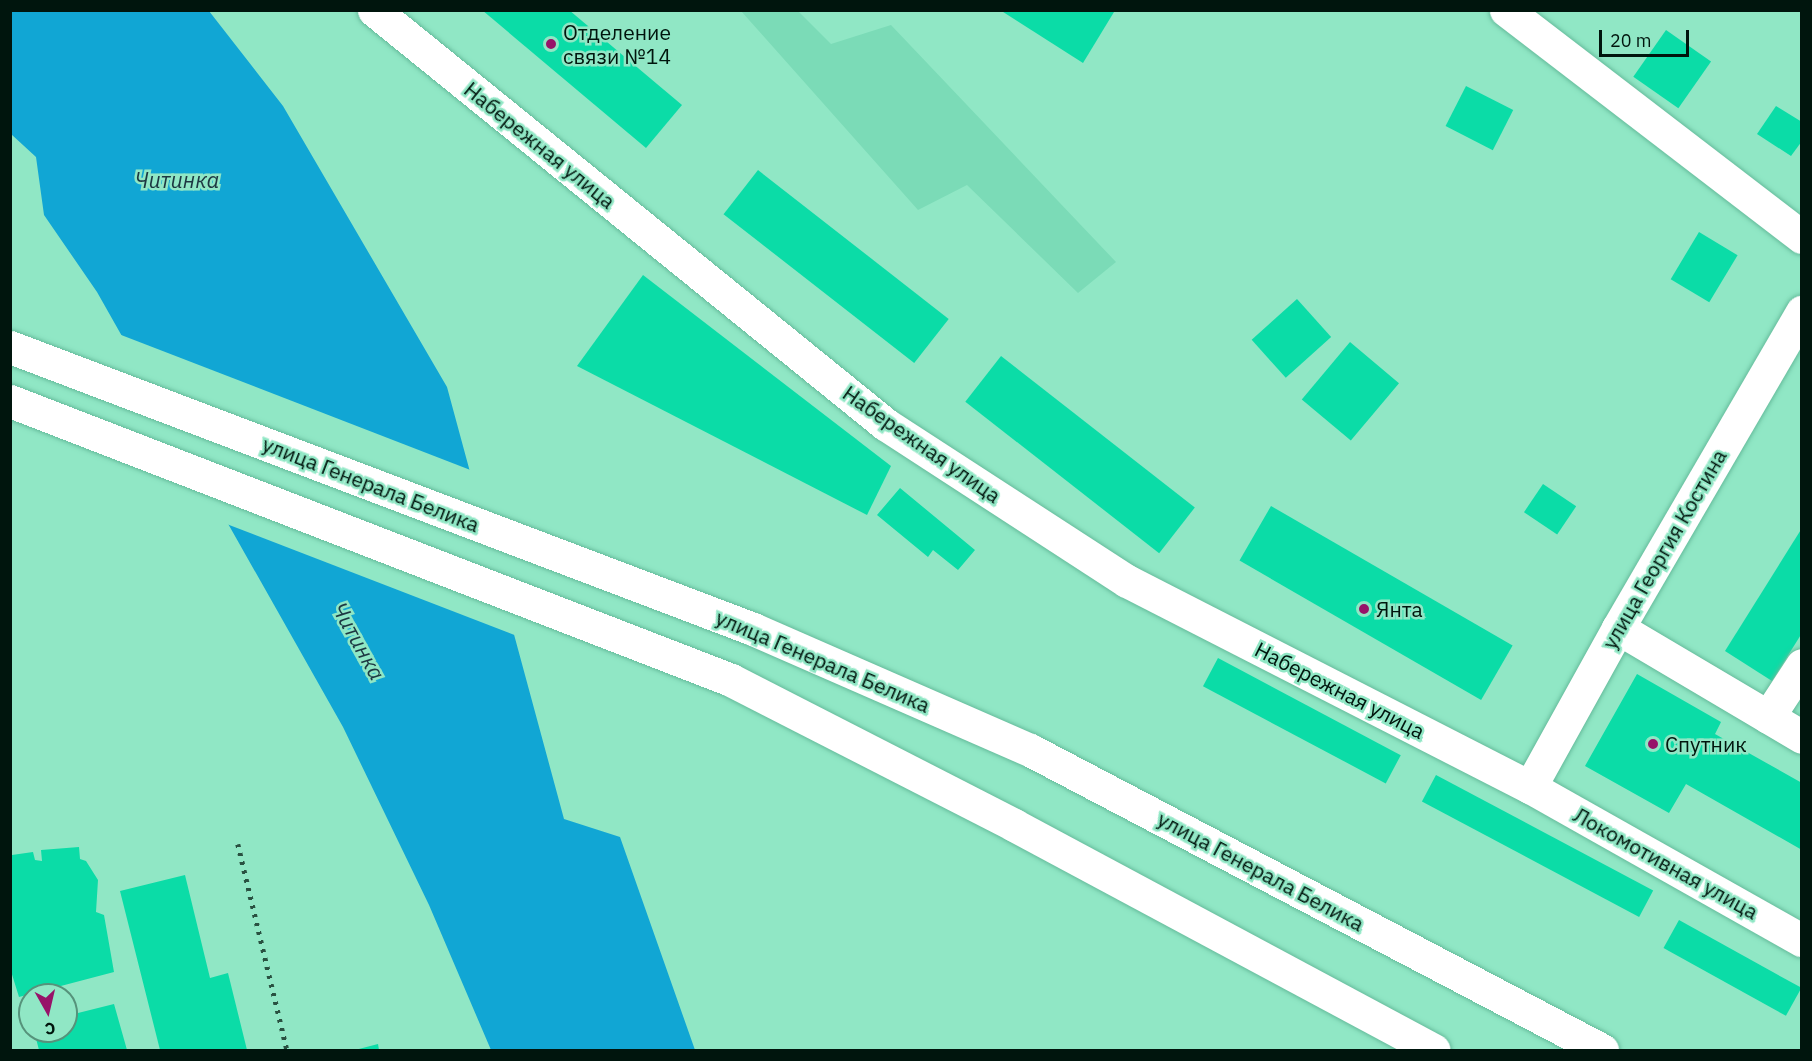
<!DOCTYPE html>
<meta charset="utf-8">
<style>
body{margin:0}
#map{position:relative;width:1812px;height:1061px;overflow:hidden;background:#90e7c5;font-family:"IBM Plex Sans",sans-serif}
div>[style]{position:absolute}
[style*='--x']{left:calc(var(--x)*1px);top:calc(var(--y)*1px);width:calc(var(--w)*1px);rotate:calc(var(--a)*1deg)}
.built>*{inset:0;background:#7bdbb7}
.water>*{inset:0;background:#11a6d4}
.pier>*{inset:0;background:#90e7c5}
.building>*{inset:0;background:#0bdca7;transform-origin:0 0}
.roads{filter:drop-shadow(0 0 2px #65bb9b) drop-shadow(0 0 2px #65bb9b)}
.minor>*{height:33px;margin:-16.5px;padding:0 16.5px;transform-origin:16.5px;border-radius:16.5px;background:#fff}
.major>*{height:33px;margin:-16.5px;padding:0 16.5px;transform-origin:16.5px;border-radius:16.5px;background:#fff}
.rail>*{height:4.5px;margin-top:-2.25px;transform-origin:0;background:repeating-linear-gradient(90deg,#295141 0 3px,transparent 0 9px)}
.dots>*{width:16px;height:16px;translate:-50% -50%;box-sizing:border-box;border:3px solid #90e7c5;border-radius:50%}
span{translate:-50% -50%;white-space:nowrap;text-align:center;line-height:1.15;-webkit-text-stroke:5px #90e7c5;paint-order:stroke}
.poi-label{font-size:21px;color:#00150d}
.left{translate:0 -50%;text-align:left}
.street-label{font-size:21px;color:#00150d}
.water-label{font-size:22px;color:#1d3742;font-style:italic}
.frame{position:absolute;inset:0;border:12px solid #00150d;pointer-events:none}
.north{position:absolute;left:18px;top:983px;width:60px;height:60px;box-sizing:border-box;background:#90e7c5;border:2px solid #56937b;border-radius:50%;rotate:172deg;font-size:16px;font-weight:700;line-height:24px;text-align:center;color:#00150d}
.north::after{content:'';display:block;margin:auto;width:21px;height:27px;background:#971369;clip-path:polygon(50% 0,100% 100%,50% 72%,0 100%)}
.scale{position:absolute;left:1599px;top:30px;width:90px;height:27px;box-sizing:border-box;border:3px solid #00150d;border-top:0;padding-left:8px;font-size:18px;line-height:21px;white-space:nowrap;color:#00150d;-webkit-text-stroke:4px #90e7c5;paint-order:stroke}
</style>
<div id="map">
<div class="built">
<div style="clip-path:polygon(741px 11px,798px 11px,831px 44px,891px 25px,1116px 262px,1078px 293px,967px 185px,918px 210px)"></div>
</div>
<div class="water">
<div style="clip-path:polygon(10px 11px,209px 11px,283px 106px,447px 387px,564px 819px,620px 837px,695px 1050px,491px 1050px,429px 905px,343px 727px,97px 292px,44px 215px,36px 157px,11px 134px)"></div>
</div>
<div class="pier">
<div style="clip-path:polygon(116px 333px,473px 471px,517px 636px,224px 523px)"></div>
</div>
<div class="building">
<div style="clip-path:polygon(482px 10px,569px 10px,682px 105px,646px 148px)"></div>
<div style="clip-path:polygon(1000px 10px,1112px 10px,1114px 12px,1083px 63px)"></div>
<div style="left:1666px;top:30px;width:55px;height:57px;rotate:35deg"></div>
<div style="left:1466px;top:86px;width:53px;height:45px;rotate:27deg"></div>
<div style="clip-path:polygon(1776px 106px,1802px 122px,1802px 141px,1791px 156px,1757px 134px)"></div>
<div style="left:758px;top:170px;width:242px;height:56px;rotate:38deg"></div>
<div style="left:1699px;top:232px;width:45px;height:55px;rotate:31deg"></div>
<div style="clip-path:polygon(643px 275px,891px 466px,867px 515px,577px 366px)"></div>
<div style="left:1297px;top:299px;width:51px;height:61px;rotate:48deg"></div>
<div style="left:1350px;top:342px;width:64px;height:75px;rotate:40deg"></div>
<div style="left:1001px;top:356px;width:246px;height:58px;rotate:38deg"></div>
<div style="left:1543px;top:484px;width:40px;height:34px;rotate:34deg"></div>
<div style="clip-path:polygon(900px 488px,975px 550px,958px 570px,933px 550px,928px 557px,877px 515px)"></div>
<div style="left:1271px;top:506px;width:279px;height:63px;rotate:30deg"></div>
<div style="clip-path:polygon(1802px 528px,1802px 633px,1772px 681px,1725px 651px)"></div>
<div style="left:1218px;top:658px;width:207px;height:32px;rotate:28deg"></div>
<div style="clip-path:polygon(1637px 674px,1721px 722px,1715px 734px,1802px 783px,1802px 850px,1686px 784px,1669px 813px,1585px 766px)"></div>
<div style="left:1436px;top:775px;width:246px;height:30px;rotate:28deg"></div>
<div style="clip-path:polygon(79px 847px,80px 859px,86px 861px,98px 880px,96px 912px,104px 915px,114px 972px,19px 997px,10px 968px,12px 855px,33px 852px,35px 860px,42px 861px,41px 850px)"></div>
<div style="clip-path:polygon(185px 875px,210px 978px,228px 973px,247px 1050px,160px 1050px,120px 891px)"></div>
<div style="left:1679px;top:920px;width:140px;height:32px;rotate:29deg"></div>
<div style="clip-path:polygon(114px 1004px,127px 1050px,39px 1050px,34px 1031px,66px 1031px,66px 1016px)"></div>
<div style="clip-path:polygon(378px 1044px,379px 1050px,355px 1050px)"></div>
</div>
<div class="roads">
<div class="minor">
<div style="--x:374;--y:10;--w:658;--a:39.01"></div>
<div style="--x:885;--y:424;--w:288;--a:33"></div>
<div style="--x:1127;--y:581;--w:453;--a:27.1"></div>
<div style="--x:1530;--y:787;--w:312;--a:29.4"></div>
<div style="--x:1506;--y:10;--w:373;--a:37.5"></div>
<div style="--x:1618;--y:628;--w:214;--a:30.6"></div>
<div style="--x:1768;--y:717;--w:62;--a:-56.8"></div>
<div style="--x:1530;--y:787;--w:182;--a:-61"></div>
<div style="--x:1618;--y:628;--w:366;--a:-59.8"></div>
</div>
<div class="major">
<div style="--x:10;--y:347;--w:795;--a:20.78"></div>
<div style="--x:753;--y:629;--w:302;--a:23.6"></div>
<div style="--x:1030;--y:750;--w:646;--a:27.68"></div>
<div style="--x:10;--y:401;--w:773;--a:21.15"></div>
<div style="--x:731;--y:680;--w:318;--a:27.1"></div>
<div style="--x:1014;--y:825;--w:476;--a:28.2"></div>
</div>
</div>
<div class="rail">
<div style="--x:238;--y:844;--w:212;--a:76.6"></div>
</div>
<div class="dots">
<div style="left:551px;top:44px;background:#971369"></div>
<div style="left:1364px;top:609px;background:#971369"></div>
<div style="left:1653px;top:744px;background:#971369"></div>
</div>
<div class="poi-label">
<span class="left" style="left:563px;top:44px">Отделение<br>связи №14</span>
<span class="left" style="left:1376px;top:609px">Янта</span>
<span class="left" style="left:1665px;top:744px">Спутник</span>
</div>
<div class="street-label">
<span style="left:540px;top:145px;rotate:39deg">Набережная улица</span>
<span style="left:922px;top:444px;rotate:35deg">Набережная улица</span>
<span style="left:371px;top:484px;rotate:21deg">улица Генерала Белика</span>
<span style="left:1664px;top:549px;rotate:-60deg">улица Георгия Костина</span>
<span style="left:823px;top:661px;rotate:23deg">улица Генерала Белика</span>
<span style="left:1340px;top:690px;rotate:27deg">Набережная улица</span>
<span style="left:1666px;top:863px;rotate:29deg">Локомотивная улица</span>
<span style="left:1261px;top:871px;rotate:28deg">улица Генерала Белика</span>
</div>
<div class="water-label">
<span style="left:177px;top:180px">Читинка</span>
<span style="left:359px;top:641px;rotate:61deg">Читинка</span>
</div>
<div class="frame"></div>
<div class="north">С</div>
<div class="scale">20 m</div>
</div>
